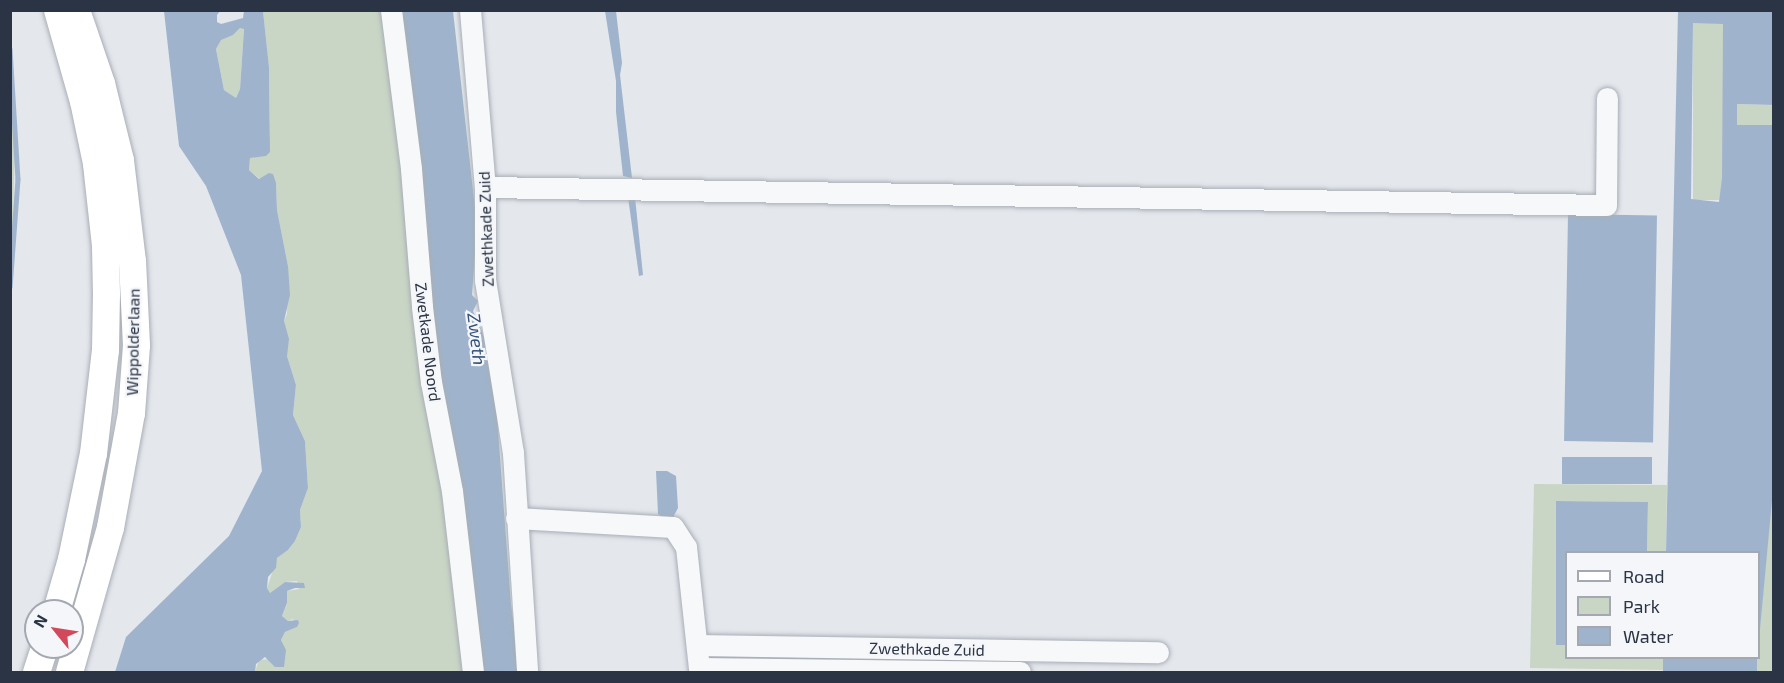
<!DOCTYPE html>
<style>
body{margin:0}
#map{position:relative;width:1784px;height:683px;overflow:hidden;background:#e4e7ec;font-family:"Exo 2",sans-serif}
div>[style]{position:absolute}
[style*='--x']{left:calc(var(--x)*1px);top:calc(var(--y)*1px);width:calc(var(--w)*1px);rotate:calc(var(--a)*1deg)}
.green>*{inset:0;background:#c9d6c5;transform-origin:0 0}
.water>*{inset:0;background:#9fb4cc;transform-origin:0 0}
.stream>*{height:4.5px;margin:-2.25px;padding:0 2.25px;transform-origin:2.25px;border-radius:2.25px;background:#9fb4cc}
.roads{filter:drop-shadow(0 0 2px #a9aeb7) drop-shadow(0 0 2px #a9aeb7)}
.minor>*{height:21px;margin:-10.5px;padding:0 10.5px;transform-origin:10.5px;border-radius:10.5px;background:#f7f8fa}
.major>*{height:27px;margin:-13.5px;padding:0 13.5px;transform-origin:13.5px;border-radius:13.5px;background:#fff}
span{translate:-50% -50%;white-space:nowrap;text-align:center;line-height:1.15;-webkit-text-stroke:4.5px #f4f6f9;paint-order:stroke}
.street-label{font-size:16px;color:#2b3445}
.water-label{font-size:18px;color:#34527a;font-style:italic}
.frame{position:absolute;inset:0;border:12px solid #2b3445;pointer-events:none}
.legend{position:absolute;left:1565px;top:551px;width:195px;height:108px;box-sizing:border-box;background:#f4f6f9;border:2px solid #a4a8b1;margin:0;padding:8px 10px;list-style:none;font-size:18px;color:#2b3445}
.legend li{display:flex;align-items:center;gap:12px;height:30px}
.legend b{width:30px;border:2px solid #a4a8b1}
.north{position:absolute;left:24px;top:599px;width:60px;height:60px;box-sizing:border-box;background:#f4f6f9;border:2px solid #a4a8b1;border-radius:50%;rotate:300deg;font-size:16px;font-weight:700;line-height:24px;text-align:center;color:#2b3445}
.north::after{content:'';display:block;margin:auto;width:21px;height:27px;background:#d1495b;clip-path:polygon(50% 0,100% 100%,50% 72%,0 100%)}
</style>
<div id="map">
<div class="green">
<div style="clip-path:polygon(263px 11px,388px 11px,466px 672px,255px 672px,259px 660px,270px 659px,283px 645px,281px 640px,285px 632px,297px 627px,293px 619px,288px 621px,282px 616px,287px 604px,287px 591px,299px 589px,297px 581px,285px 582px,270px 593px,267px 588px,277px 558px,288px 550px,295px 541px,301px 527px,300px 510px,308px 488px,305px 441px,293px 415px,296px 385px,287px 356px,284px 321px,287px 314px,288px 266px,277px 210px,276px 183px,260px 179px,249px 170px,250px 158px,260px 156px,270px 135px,269px 67px)"></div>
<div style="left:1693px;top:23px;width:30px;height:177px"></div>
<div style="clip-path:polygon(240px 28px,244px 28px,240px 89px,236px 98px,224px 90px,216px 49px,221px 39px,233px 35px)"></div>
<div style="clip-path:polygon(11px 73px,15px 140px,11px 298px,10px 298px)"></div>
<div style="left:1737px;top:104px;width:36px;height:21px;rotate:2deg"></div>
<div style="clip-path:polygon(1773px 479px,1773px 672px,1756px 672px,1771px 500px)"></div>
<div style="clip-path:polygon(1534px 484px,1667px 485px,1666px 552px,1647px 552px,1648px 502px,1556px 501px,1556px 645px,1566px 645px,1566px 658px,1663px 658px,1663px 670px,1530px 668px)"></div>
</div>
<div class="water">
<div style="clip-path:polygon(evenodd,164px 11px,220px 11px,217px 15px,217px 22px,221px 24px,243px 18px,244px 11px,263px 11px,269px 67px,270px 152px,266px 156px,250px 158px,249px 170px,259px 179px,269px 173px,273px 174px,276px 183px,277px 210px,288px 266px,290px 295px,284px 321px,289px 339px,287px 356px,296px 385px,293px 415px,305px 441px,308px 488px,300px 510px,301px 527px,295px 541px,288px 550px,277px 558px,276px 568px,268px 577px,267px 588px,270px 593px,285px 582px,304px 583px,305px 588px,295px 588px,287px 591px,287px 603px,282px 616px,288px 621px,298px 620px,299px 623px,297px 627px,285px 632px,281px 640px,286px 650px,284px 667px,275px 667px,265px 657px,256px 664px,255px 672px,115px 672px,126px 637px,229px 536px,262px 471px,241px 275px,206px 186px,179px 146px,164px 11px,240px 28px,244px 29px,240px 89px,236px 98px,224px 90px,216px 49px,221px 40px,233px 35px,240px 28px)"></div>
<div style="clip-path:polygon(399px 11px,453px 11px,477px 226px,472px 295px,478px 301px,473px 311px,486px 341px,497px 416px,511px 605px,521px 672px,484px 672px,462px 490px,441px 381px)"></div>
<div style="clip-path:polygon(605px 11px,616px 11px,622px 63px,620px 75px,632px 178px,623px 176px,616px 112px,616px 81px)"></div>
<div style="clip-path:polygon(evenodd,1678px 11px,1773px 11px,1773px 105px,1737px 104px,1737px 125px,1774px 125px,1774px 479px,1759px 640px,1758px 552px,1666px 552px,1678px 11px,1693px 23px,1723px 24px,1722px 178px,1719px 202px,1691px 199px,1693px 23px)"></div>
<div style="clip-path:polygon(628px 197px,635px 197px,643px 275px,639px 276px)"></div>
<div style="left:1568px;top:214px;width:89px;height:227px;rotate:1deg"></div>
<div style="left:1562px;top:457px;width:90px;height:27px"></div>
<div style="clip-path:polygon(656px 471px,667px 471px,676px 476px,678px 508px,670px 523px,658px 514px)"></div>
<div style="clip-path:polygon(1556px 501px,1648px 502px,1647px 552px,1566px 552px,1566px 645px,1556px 645px)"></div>
<div style="left:1663px;top:658px;width:94px;height:14px"></div>
</div>
<div class="stream">
<div style="--x:10;--y:49;--w:130;--a:86.5"></div>
<div style="--x:18;--y:179;--w:108;--a:94.2"></div>
</div>
<div class="roads">
<div class="minor">
<div style="--x:391;--y:10;--w:160;--a:82.8"></div>
<div style="--x:411;--y:169;--w:138;--a:85.4"></div>
<div style="--x:422;--y:307;--w:76;--a:83.2"></div>
<div style="--x:431;--y:382;--w:111;--a:79.1"></div>
<div style="--x:452;--y:491;--w:182;--a:83.4"></div>
<div style="--x:470;--y:10;--w:178;--a:85.2"></div>
<div style="--x:485;--y:187;--w:93;--a:90"></div>
<div style="--x:485;--y:280;--w:175;--a:80.8"></div>
<div style="--x:513;--y:453;--w:219;--a:86.3"></div>
<div style="--x:485;--y:187;--w:1121;--a:0.92"></div>
<div style="--x:1606;--y:205;--w:107;--a:-89.5"></div>
<div style="--x:516;--y:518;--w:157;--a:3.3"></div>
<div style="--x:673;--y:527;--w:24;--a:57"></div>
<div style="--x:686;--y:547;--w:122;--a:83.9"></div>
<div style="--x:699;--y:668;--w:321;--a:0.7"></div>
<div style="--x:697;--y:645;--w:461;--a:0.9"></div>
</div>
<div class="major">
<div style="--x:56;--y:611;--w:54;--a:-73.9"></div>
<div style="--x:71;--y:559;--w:108;--a:-78.3"></div>
<div style="--x:93;--y:453;--w:104;--a:-83.4"></div>
<div style="--x:105;--y:350;--w:56;--a:-89"></div>
<div style="--x:106;--y:294;--w:49;--a:-91.2"></div>
<div style="--x:105;--y:245;--w:82;--a:-96.3"></div>
<div style="--x:96;--y:163;--w:63;--a:-101.8"></div>
<div style="--x:83;--y:101;--w:95;--a:-105.9"></div>
<div style="--x:36;--y:672;--w:26;--a:-72"></div>
<div style="--x:69;--y:672;--w:151;--a:-74.2"></div>
<div style="--x:110;--y:527;--w:116;--a:-79.6"></div>
<div style="--x:131;--y:413;--w:68;--a:-85.8"></div>
<div style="--x:136;--y:345;--w:84;--a:-92.7"></div>
<div style="--x:132;--y:261;--w:102;--a:-96.8"></div>
<div style="--x:120;--y:160;--w:79;--a:-103.9"></div>
<div style="--x:101;--y:83;--w:77;--a:-108.9"></div>
</div>
</div>
<div class="street-label">
<span style="left:486px;top:229px;rotate:-92deg">Zwethkade Zuid</span>
<span style="left:133px;top:342px;rotate:-89deg">Wippolderlaan</span>
<span style="left:428px;top:342px;rotate:83deg">Zwetkade Noord</span>
<span style="left:927px;top:649px;rotate:1deg">Zwethkade Zuid</span>
</div>
<div class="water-label">
<span style="left:477px;top:339px;rotate:83deg">Zweth</span>
</div>
<div class="frame"></div>
<ul class="legend">
<li><b style="height:8px;background:#fff"></b>Road</li>
<li><b style="height:16px;background:#c9d6c5"></b>Park</li>
<li><b style="height:16px;background:#9fb4cc"></b>Water</li>
</ul>
<div class="north">N</div>
</div>
